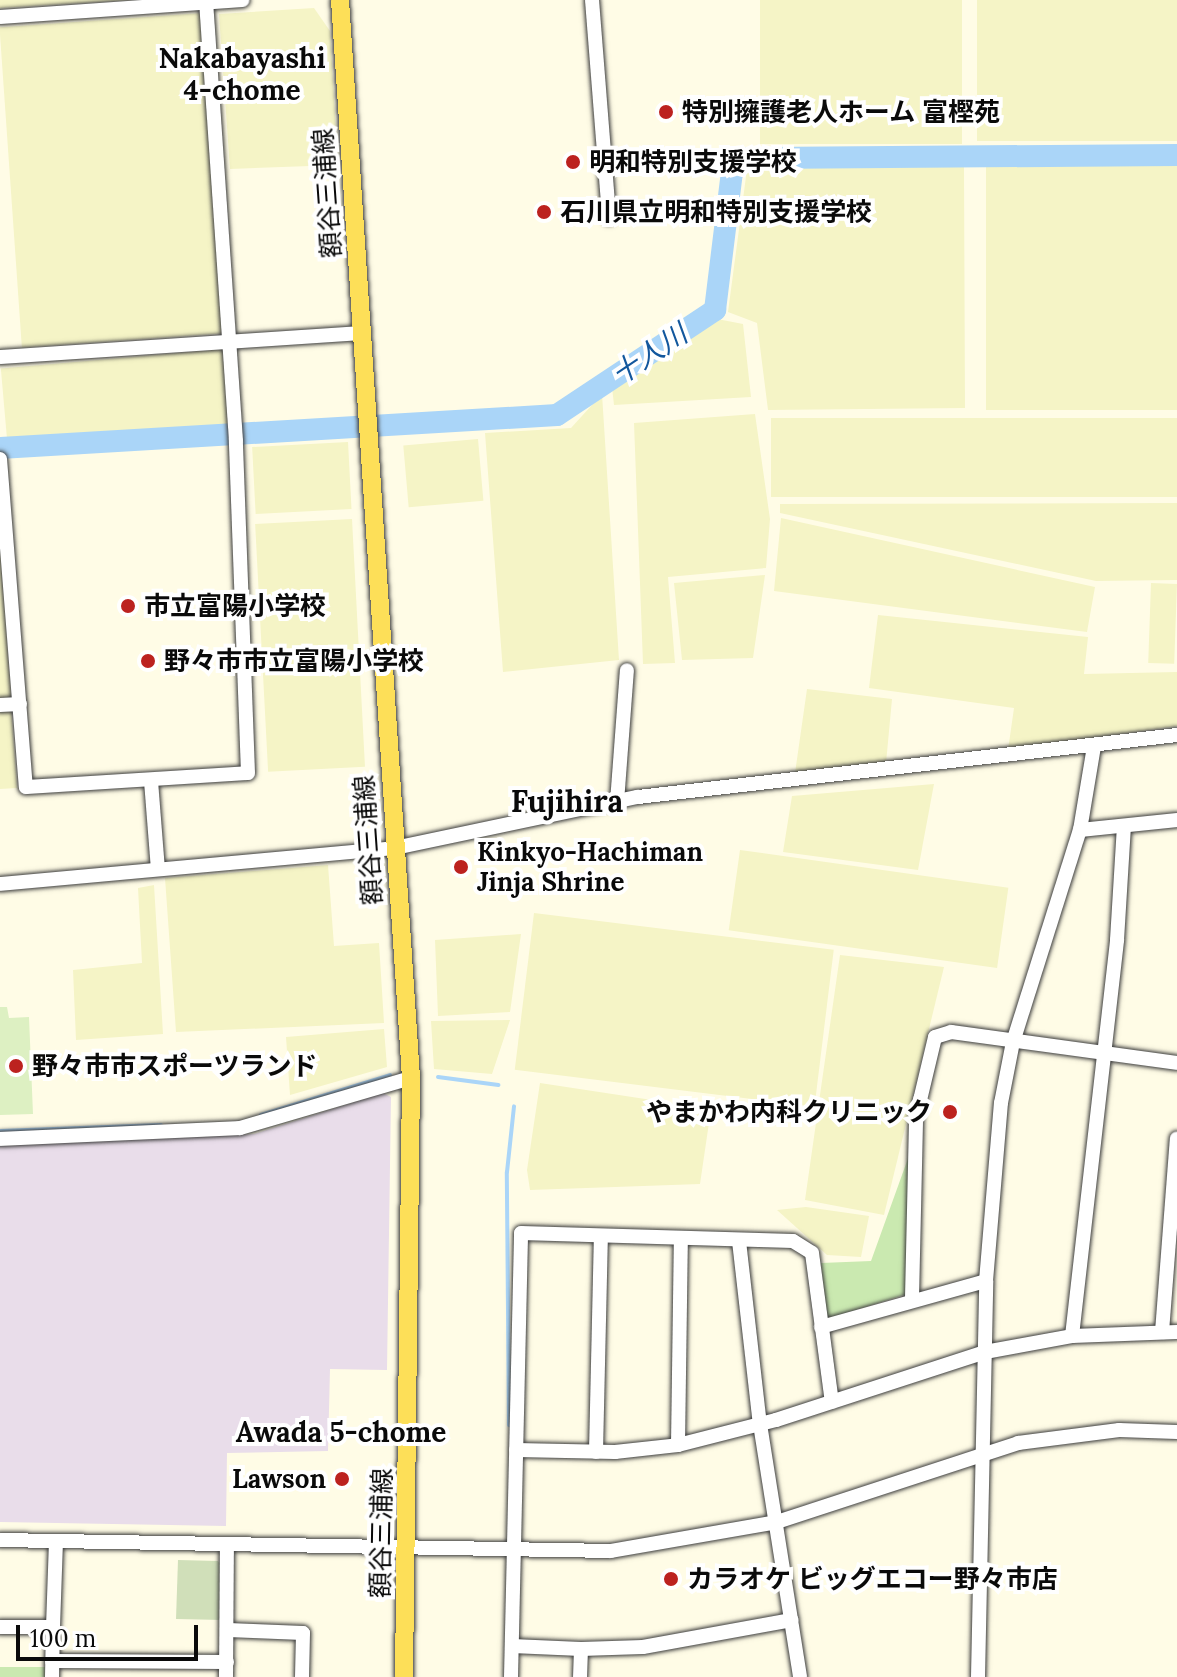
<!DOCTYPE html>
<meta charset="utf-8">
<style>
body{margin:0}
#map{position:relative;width:1177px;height:1677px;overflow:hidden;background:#fffce6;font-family:Lora,"Noto Sans JP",serif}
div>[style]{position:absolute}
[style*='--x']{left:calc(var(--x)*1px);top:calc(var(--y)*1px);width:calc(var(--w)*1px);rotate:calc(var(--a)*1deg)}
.industrial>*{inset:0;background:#e9ddea}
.farmland>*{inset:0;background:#f5f4c6;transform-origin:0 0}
.green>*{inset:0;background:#cae9b0;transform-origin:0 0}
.cemetery>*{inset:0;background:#d0dfb9}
.pitch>*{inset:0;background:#ddf0c2}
.stream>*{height:4px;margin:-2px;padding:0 2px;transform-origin:2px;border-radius:2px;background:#aad5f8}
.river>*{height:22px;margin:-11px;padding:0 11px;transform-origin:11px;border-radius:11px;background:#aad5f8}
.roads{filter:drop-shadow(0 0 2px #3d3d3d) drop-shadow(0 0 2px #3d3d3d)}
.minor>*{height:14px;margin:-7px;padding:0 7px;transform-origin:7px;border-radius:7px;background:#fff}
.major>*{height:18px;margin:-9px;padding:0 9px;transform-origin:9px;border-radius:9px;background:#fddf58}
.dots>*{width:22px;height:22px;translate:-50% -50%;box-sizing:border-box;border:4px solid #fff;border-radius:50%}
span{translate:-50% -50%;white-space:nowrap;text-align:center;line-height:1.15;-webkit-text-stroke:8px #fff;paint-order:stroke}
.poi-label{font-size:26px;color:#0a0a0a;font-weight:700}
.left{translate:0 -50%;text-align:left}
.right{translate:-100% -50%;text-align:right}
.street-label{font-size:26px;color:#0a0a0a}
.neighbourhood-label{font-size:28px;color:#0a0a0a;font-weight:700}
.water-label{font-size:28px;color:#12579d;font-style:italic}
.quarter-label{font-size:30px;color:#0a0a0a;font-weight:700}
.scale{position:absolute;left:16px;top:1625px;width:182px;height:36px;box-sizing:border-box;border:4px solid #0a0a0a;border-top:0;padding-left:10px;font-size:24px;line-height:28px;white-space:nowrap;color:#0a0a0a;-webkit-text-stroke:6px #fff;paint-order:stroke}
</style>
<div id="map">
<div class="industrial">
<div style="clip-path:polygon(383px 1093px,391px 1097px,387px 1370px,330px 1369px,328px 1451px,227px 1453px,226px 1526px,0 1522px,0 1146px,254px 1134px)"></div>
</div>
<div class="farmland">
<div style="clip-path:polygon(0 0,131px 0,0 8px)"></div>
<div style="left:760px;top:0;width:202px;height:144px"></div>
<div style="left:977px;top:0;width:200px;height:141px"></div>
<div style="clip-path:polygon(314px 8px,330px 31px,338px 165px,230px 169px,219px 14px)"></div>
<div style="left:202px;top:13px;width:321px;height:203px;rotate:86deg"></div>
<div style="clip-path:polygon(964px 166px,965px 408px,768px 410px,757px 323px,728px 312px,747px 169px)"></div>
<div style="left:986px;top:166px;width:191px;height:244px"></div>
<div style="clip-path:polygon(712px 318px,743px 324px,751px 397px,614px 405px,612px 387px)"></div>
<div style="left:223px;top:349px;width:75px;height:223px;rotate:85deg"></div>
<div style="clip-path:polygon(602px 394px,619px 660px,503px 672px,485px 433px,571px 428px)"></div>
<div style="clip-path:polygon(755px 414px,770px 519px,766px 568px,668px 577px,675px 663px,643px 664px,634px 423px)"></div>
<div style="left:1177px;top:418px;width:79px;height:406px;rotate:90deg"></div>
<div style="left:478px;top:439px;width:62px;height:75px;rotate:85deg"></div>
<div style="left:348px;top:442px;width:67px;height:96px;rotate:87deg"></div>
<div style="clip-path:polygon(1177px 503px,1177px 580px,1096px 581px,780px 513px,780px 504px)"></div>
<div style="clip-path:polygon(781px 518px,1095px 587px,1087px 632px,774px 591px)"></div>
<div style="left:352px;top:519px;width:248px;height:97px;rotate:87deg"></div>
<div style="clip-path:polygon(0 545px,11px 696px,0 702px)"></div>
<div style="clip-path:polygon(765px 575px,753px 658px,682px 660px,674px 583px)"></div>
<div style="left:1151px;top:583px;width:26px;height:80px;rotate:2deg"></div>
<div style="clip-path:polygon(878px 615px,1088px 637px,1084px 674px,1177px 672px,1177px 726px,1008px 750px,1014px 708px,869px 688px)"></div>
<div style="clip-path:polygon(807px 689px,892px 699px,886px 763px,795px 773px)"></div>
<div style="clip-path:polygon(11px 708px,17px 788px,0 789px,0 709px)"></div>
<div style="clip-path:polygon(934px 784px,918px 870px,783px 852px,792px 796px)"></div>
<div style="left:740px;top:850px;width:271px;height:81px;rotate:8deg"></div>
<div style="clip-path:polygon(328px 865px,334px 946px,379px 943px,384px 1023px,176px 1032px,165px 878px)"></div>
<div style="clip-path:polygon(154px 885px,163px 1034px,76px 1040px,73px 970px,142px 963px,138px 888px)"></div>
<div style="left:534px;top:913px;width:302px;height:158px;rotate:7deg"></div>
<div style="clip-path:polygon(521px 934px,510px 1012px,438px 1016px,435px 940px)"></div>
<div style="clip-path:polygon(840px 955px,944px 967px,884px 1215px,805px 1200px)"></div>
<div style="clip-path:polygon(510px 1020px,492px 1074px,434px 1069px,431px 1021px)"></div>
<div style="clip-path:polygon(384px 1029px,387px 1067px,290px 1095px,286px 1037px)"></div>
<div style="clip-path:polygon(540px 1083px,711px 1109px,700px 1184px,530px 1190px,527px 1170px)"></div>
<div style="clip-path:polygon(806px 1207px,869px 1216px,861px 1257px,827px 1255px,777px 1210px)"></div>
</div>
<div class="green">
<div style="clip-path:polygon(911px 1150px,907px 1294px,827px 1319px,821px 1263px,871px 1261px)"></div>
<div style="left:0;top:1667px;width:45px;height:10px"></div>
</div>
<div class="cemetery">
<div style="clip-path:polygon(178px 1560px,218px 1561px,223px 1568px,223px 1620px,176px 1619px)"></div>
</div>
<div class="pitch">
<div style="clip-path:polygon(0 1007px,7px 1007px,9px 1018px,29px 1017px,33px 1114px,0 1115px)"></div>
</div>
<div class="stream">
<div style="--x:438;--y:1077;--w:61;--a:7.6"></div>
<div style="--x:261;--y:1115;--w:135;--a:-17.2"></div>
<div style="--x:0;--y:1131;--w:161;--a:-2.1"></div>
<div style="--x:509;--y:1425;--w:253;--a:-90.5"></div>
<div style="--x:507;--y:1172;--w:66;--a:-83.9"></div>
</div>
<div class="river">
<div style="--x:0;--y:448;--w:558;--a:-3.39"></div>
<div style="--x:557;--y:415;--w:190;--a:-33.6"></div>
<div style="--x:715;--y:310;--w:139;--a:-83"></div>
<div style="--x:732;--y:172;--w:21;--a:-41"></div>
<div style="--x:748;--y:158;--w:429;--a:-0.4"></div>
</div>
<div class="roads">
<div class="minor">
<div style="--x:592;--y:0;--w:218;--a:85.5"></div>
<div style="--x:0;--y:17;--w:243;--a:-4"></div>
<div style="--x:0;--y:357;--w:363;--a:-3.8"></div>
<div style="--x:0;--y:459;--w:329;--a:85.5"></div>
<div style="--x:26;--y:787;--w:222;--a:-3.6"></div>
<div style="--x:248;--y:773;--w:332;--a:-92.1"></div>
<div style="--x:236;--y:441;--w:442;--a:-93.9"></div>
<div style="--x:0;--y:705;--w:20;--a:-3"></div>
<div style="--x:151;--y:781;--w:88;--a:85.5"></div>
<div style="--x:617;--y:802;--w:132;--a:-85.7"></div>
<div style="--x:1080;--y:830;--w:85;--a:-80.5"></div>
<div style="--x:0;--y:884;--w:397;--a:-5.2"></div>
<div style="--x:395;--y:848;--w:248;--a:-11.9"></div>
<div style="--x:638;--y:797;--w:543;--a:-6.56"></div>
<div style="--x:0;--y:1139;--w:240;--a:-2.6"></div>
<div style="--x:240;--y:1128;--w:178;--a:-16.3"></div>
<div style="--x:739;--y:1241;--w:184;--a:83.5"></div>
<div style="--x:760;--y:1424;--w:256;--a:81"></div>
<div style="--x:912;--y:1298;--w:181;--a:-88.7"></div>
<div style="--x:916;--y:1117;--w:82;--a:-76.6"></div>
<div style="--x:935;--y:1037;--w:17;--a:-17"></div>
<div style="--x:951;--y:1032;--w:228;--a:7.8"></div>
<div style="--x:821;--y:1327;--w:171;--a:-15.6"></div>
<div style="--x:1162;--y:1332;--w:194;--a:-85.6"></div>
<div style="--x:1072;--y:1336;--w:399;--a:-83.5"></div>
<div style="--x:1117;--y:940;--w:113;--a:-86.5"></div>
<div style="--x:678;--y:1445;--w:205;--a:-89.2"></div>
<div style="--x:516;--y:1450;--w:99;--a:1.2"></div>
<div style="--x:615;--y:1452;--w:63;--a:-6.3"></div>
<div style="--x:678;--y:1445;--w:101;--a:-14.3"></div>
<div style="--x:776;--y:1420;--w:220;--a:-18"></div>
<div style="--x:985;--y:1352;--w:88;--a:-10.4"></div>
<div style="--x:1072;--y:1336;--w:105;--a:-2.2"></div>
<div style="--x:596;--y:1452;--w:215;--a:-88.7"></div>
<div style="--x:0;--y:1540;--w:611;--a:1.03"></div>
<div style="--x:611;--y:1551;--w:169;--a:-9.9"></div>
<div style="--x:777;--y:1522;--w:254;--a:-18.1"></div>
<div style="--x:1018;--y:1443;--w:102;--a:-7.3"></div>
<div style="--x:1119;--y:1430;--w:58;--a:2"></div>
<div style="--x:0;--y:1627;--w:53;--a:0"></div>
<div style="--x:53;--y:1627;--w:86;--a:-88"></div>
<div style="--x:228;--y:1630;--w:75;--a:2.3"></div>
<div style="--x:303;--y:1633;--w:44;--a:91.3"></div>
<div style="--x:512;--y:1646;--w:69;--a:2.5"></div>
<div style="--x:581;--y:1649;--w:28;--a:92"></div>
<div style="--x:581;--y:1649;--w:62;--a:-1.8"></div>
<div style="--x:643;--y:1647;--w:151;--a:-10.3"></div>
<div style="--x:52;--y:1661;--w:175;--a:0.3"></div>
<div style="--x:52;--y:1677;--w:50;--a:-88.9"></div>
<div style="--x:226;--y:1677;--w:133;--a:-89.6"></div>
<div style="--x:511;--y:1677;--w:444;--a:-88.7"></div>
<div style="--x:521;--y:1233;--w:272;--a:1.7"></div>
<div style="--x:793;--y:1241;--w:22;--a:32"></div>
<div style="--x:812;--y:1253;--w:150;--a:82.4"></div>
<div style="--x:978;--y:1677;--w:396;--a:-88.8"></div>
<div style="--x:986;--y:1281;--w:179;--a:-85.2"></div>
<div style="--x:1001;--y:1103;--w:62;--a:-78.9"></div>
<div style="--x:1013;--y:1042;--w:222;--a:-72.5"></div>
<div style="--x:1080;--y:830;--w:98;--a:-5.9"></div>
</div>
<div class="major">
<div style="--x:340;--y:0;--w:1080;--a:86.23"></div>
<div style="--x:411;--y:1078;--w:599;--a:90.67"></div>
</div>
</div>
<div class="dots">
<div style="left:666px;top:112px;background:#bc221f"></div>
<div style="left:573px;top:162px;background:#bc221f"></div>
<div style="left:544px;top:212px;background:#bc221f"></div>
<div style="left:128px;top:606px;background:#bc221f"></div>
<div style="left:148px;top:661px;background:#bc221f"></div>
<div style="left:461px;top:867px;background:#bc221f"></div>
<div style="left:16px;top:1066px;background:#bc221f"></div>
<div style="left:950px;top:1112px;background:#bc221f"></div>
<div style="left:342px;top:1479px;background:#bc221f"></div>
<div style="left:671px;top:1579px;background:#bc221f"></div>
</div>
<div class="poi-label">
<span class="left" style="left:682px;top:112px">特別擁護老人ホーム 富樫苑</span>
<span class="left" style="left:589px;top:162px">明和特別支援学校</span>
<span class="left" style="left:560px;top:212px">石川県立明和特別支援学校</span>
<span class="left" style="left:144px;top:606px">市立富陽小学校</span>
<span class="left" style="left:164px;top:661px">野々市市立富陽小学校</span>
<span class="left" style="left:477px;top:867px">Kinkyo-Hachiman<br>Jinja Shrine</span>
<span class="left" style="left:32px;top:1066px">野々市市スポーツランド</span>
<span class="right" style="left:932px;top:1112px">やまかわ内科クリニック</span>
<span class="right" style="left:326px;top:1479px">Lawson</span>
<span class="left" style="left:687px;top:1579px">カラオケ ビッグエコー野々市店</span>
</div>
<div class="street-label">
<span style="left:327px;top:193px;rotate:-94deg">額谷三浦線</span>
<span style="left:368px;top:840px;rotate:-94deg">額谷三浦線</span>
<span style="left:381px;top:1533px;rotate:-89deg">額谷三浦線</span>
</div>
<div class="neighbourhood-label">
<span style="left:242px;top:74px">Nakabayashi<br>4-chome</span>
<span style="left:341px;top:1432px">Awada 5-chome</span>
</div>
<div class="water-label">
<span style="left:649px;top:354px;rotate:-34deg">十人川</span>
</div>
<div class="quarter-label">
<span style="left:567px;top:801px">Fujihira</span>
</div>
<div class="scale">100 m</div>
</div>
